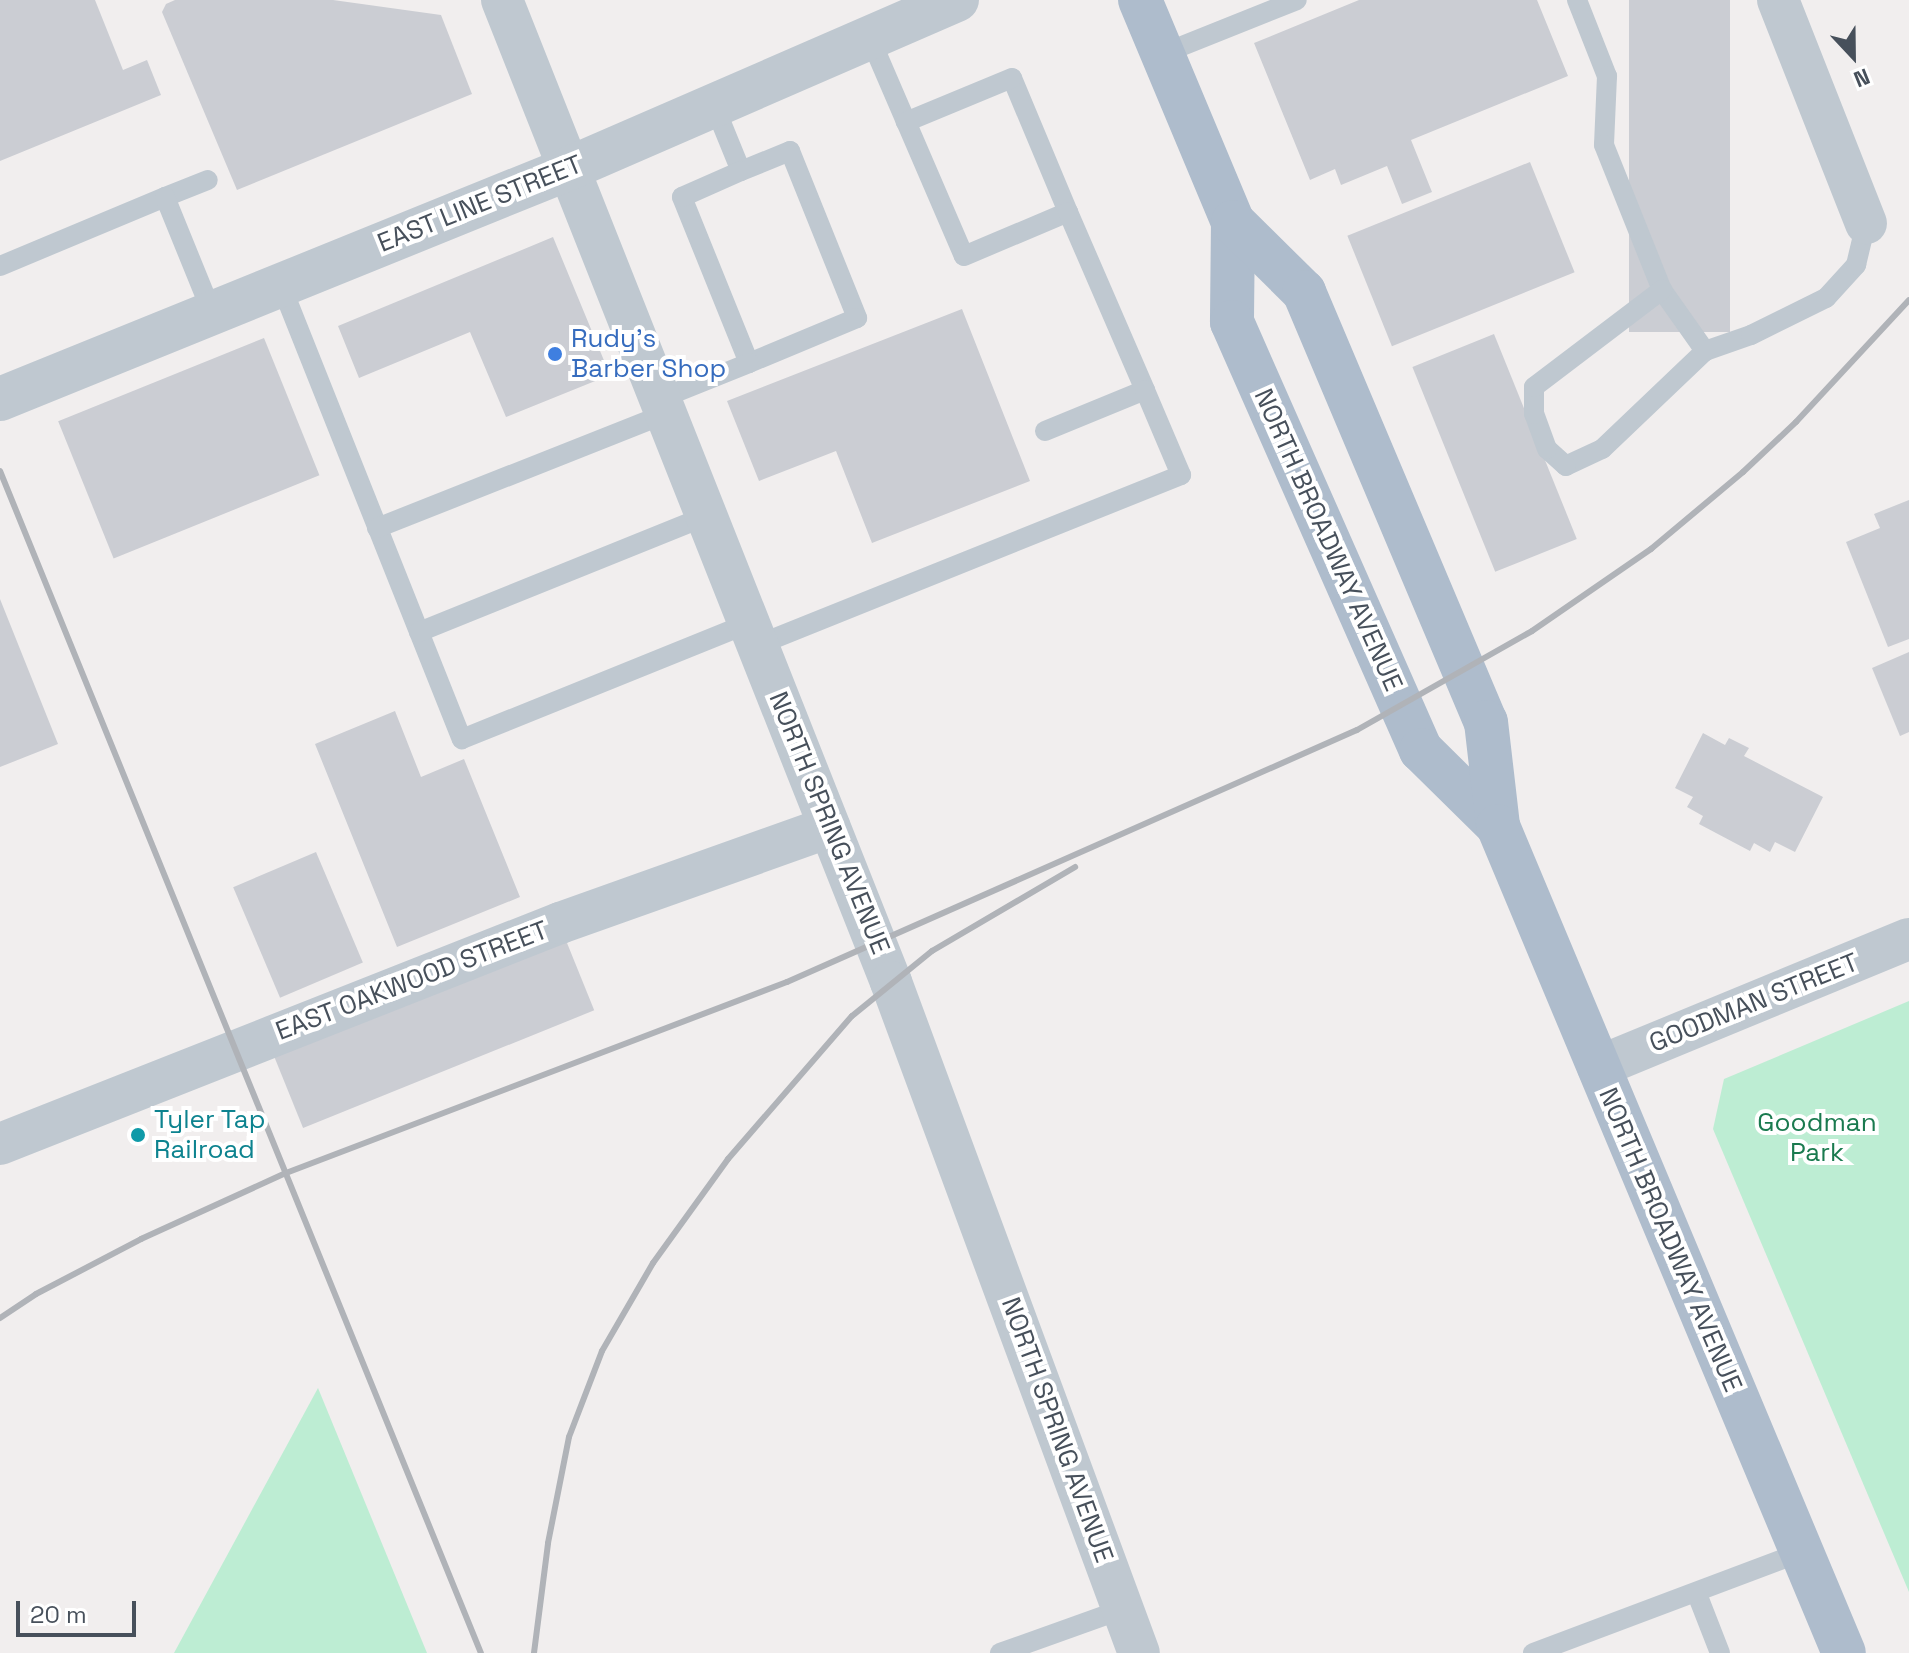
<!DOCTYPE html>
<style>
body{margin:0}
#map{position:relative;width:1909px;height:1653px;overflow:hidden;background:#f1eeee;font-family:"Space Grotesk",sans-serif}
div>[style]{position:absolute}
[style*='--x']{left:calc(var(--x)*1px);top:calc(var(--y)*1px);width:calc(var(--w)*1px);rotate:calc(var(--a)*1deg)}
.green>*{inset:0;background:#bdedd3}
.building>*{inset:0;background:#cbcdd3;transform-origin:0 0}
.service>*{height:20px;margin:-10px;padding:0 10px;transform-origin:10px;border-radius:10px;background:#bfc8d0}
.minor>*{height:42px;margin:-21px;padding:0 21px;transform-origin:21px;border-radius:21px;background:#bfc8d0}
.tertiary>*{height:44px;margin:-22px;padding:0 22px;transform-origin:22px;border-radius:22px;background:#bfc8d0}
.primary>*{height:44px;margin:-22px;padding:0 22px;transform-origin:22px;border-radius:22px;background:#aebccc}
.rail>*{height:6px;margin:-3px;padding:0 3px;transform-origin:3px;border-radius:3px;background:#b0b3b8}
.dots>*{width:22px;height:22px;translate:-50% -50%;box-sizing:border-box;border:4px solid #fff;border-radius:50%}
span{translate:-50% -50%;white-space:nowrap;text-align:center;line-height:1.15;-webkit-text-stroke:8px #fff;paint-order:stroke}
.street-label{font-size:26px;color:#47505b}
.shop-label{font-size:26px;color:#366cbe}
.left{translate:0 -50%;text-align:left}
.culture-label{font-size:26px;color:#0d838f}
.park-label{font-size:26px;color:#1a7a4f}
.north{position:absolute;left:1813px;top:16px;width:80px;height:80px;-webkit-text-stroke:6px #fff;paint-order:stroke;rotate:158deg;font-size:22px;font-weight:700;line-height:32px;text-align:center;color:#47505b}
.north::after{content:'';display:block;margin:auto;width:28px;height:36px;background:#47505b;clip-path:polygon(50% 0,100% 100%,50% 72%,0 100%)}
.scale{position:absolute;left:16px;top:1601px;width:120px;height:36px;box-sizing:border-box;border:4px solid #47505b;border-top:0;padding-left:10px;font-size:24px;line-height:28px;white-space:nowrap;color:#47505b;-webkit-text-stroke:6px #fff;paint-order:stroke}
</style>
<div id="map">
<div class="green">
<div style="clip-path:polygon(1909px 1001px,1909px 1592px,1713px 1129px,1724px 1079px)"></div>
<div style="clip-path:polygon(318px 1388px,427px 1653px,174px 1653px)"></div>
</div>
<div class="building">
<div style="clip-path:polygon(0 0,95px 0,123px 70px,147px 60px,161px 95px,0 161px)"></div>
<div style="clip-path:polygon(175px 0,333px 0,441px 15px,472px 94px,237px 190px,162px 12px,166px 4px)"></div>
<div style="clip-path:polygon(1359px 0,1537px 0,1568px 76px,1411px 140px,1432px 192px,1402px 204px,1387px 166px,1341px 185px,1335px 169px,1310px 180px,1254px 43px)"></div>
<div style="left:1629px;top:0;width:101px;height:332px"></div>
<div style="left:1530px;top:162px;width:119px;height:197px;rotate:68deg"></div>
<div style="clip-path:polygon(553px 237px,610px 375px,506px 417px,470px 332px,359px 378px,338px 326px)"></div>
<div style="clip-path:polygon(962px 309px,1030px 481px,872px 543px,836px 451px,759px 481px,727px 401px)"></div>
<div style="left:1494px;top:334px;width:221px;height:88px;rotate:68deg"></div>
<div style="left:264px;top:338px;width:148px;height:222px;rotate:68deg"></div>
<div style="clip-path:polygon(1909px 500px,1909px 639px,1888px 647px,1846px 542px,1880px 528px,1874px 514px)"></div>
<div style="clip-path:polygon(0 599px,58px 744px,0 767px)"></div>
<div style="clip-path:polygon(1909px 652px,1909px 732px,1900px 736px,1872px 668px)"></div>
<div style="clip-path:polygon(395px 711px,421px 777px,464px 759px,520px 897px,397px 947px,315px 744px)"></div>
<div style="clip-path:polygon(1703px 733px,1725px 745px,1729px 738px,1749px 748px,1744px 756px,1823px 797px,1795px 852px,1775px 842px,1770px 852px,1754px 843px,1750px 851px,1699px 824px,1703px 816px,1687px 807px,1693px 797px,1675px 788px)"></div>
<div style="left:316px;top:852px;width:120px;height:90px;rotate:67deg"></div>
<div style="left:565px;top:938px;width:78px;height:314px;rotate:68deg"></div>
</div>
<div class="service">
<div style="--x:1577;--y:0;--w:82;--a:68.5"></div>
<div style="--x:1607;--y:76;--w:69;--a:92.5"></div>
<div style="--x:1604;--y:145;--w:156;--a:68.2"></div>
<div style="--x:1662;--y:290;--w:75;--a:54.8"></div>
<div style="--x:1705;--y:351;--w:142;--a:136.4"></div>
<div style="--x:1602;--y:449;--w:40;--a:155"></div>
<div style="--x:1566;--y:466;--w:25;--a:-138"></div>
<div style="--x:1547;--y:449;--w:37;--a:-110"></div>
<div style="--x:1534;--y:414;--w:27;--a:-90"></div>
<div style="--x:1534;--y:387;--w:161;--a:-37.2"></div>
<div style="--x:870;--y:38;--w:237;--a:66.7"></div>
<div style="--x:964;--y:256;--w:113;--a:-22.9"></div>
<div style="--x:1068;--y:212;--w:145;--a:-112.7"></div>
<div style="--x:1012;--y:78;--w:115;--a:157.5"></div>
<div style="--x:1162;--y:54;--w:145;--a:-21.8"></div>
<div style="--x:714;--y:105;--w:71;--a:67.8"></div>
<div style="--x:741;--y:171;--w:53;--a:-22.2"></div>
<div style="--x:790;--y:151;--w:180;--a:68.1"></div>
<div style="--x:857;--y:318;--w:117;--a:157.4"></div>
<div style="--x:749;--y:363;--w:179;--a:-112"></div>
<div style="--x:682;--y:197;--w:64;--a:-23.8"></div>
<div style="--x:165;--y:197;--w:46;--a:-21.6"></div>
<div style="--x:0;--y:266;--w:179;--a:-22.7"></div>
<div style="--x:165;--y:197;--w:125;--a:67.9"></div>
<div style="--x:281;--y:285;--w:489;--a:68.3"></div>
<div style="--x:462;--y:739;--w:310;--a:-22"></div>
<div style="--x:1705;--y:351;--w:49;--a:-19.2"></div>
<div style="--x:1751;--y:335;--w:84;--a:-26.3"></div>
<div style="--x:1826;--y:298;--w:45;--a:-47.7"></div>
<div style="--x:1856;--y:265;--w:43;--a:-76.6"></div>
<div style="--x:662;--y:398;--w:94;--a:-21.9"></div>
<div style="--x:1045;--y:431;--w:108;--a:-22.3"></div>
<div style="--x:1145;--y:390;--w:194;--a:-113.4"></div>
<div style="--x:377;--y:528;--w:313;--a:-21.6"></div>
<div style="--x:419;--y:632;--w:312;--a:-22"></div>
<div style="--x:758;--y:645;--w:456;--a:-21.9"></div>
<div style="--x:1181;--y:475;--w:92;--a:-113"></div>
<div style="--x:1697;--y:1594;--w:63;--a:68.7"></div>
<div style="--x:1000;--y:1653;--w:131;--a:-19.7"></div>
<div style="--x:1533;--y:1653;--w:286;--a:-20.6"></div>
</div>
<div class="minor">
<div style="--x:502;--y:0;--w:1056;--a:68.39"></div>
<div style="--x:891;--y:982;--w:715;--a:69.72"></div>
<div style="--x:1778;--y:0;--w:240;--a:68.5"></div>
<div style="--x:1598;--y:1067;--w:336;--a:-22.4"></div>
<div style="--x:0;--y:1144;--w:602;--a:-21.54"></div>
<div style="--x:560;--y:923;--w:286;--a:-19.6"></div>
</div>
<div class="tertiary">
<div style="--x:0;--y:399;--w:615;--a:-22.06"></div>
<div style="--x:570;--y:168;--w:422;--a:-23.5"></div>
</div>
<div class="primary">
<div style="--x:1140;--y:0;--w:241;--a:67.3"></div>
<div style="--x:1233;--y:222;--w:100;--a:90.6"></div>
<div style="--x:1232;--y:322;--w:468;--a:66.2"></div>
<div style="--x:1421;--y:750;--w:108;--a:44.6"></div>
<div style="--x:1233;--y:222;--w:100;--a:44.6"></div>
<div style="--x:1304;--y:292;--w:467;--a:67.1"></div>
<div style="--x:1486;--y:722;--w:105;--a:83.4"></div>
<div style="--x:1498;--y:826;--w:896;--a:67.3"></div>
</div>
<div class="rail">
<div style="--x:0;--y:471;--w:1276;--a:67.86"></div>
<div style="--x:0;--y:1318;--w:43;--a:-33.7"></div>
<div style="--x:36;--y:1294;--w:119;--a:-27.6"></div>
<div style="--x:141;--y:1239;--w:159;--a:-24.5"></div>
<div style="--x:286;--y:1173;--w:536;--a:-20.87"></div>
<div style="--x:787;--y:982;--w:623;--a:-23.85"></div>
<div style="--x:1357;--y:730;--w:201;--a:-29.5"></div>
<div style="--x:1532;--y:631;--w:145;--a:-34.6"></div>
<div style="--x:1651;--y:549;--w:120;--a:-39.9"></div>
<div style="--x:1743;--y:472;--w:73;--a:-43.3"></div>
<div style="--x:1796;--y:422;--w:166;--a:-47.2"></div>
<div style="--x:534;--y:1653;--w:111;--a:-82.7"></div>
<div style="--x:548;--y:1543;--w:108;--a:-78.8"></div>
<div style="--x:569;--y:1437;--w:92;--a:-69"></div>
<div style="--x:602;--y:1351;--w:102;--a:-59.9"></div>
<div style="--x:653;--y:1263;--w:128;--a:-54.2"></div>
<div style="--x:728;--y:1159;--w:189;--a:-49.1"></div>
<div style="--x:852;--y:1016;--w:103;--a:-39.1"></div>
<div style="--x:932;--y:951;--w:166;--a:-30.4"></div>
</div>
<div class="dots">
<div style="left:555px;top:354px;background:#3f7fe0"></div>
<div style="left:138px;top:1135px;background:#0f9aa8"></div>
</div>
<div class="street-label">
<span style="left:480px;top:204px;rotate:-22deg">EAST LINE STREET</span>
<span style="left:1328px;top:540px;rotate:66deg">NORTH BROADWAY AVENUE</span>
<span style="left:829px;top:823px;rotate:68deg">NORTH SPRING AVENUE</span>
<span style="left:412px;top:981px;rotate:-21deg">EAST OAKWOOD STREET</span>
<span style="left:1754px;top:1003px;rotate:-22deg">GOODMAN STREET</span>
<span style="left:1670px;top:1240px;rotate:67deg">NORTH BROADWAY AVENUE</span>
<span style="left:1057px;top:1430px;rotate:70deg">NORTH SPRING AVENUE</span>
</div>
<div class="shop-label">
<span class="left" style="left:571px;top:354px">Rudy's<br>Barber Shop</span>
</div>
<div class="culture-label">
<span class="left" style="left:154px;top:1135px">Tyler Tap<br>Railroad</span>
</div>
<div class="park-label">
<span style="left:1817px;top:1138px">Goodman<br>Park</span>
</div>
<div class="north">N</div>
<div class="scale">20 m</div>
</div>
